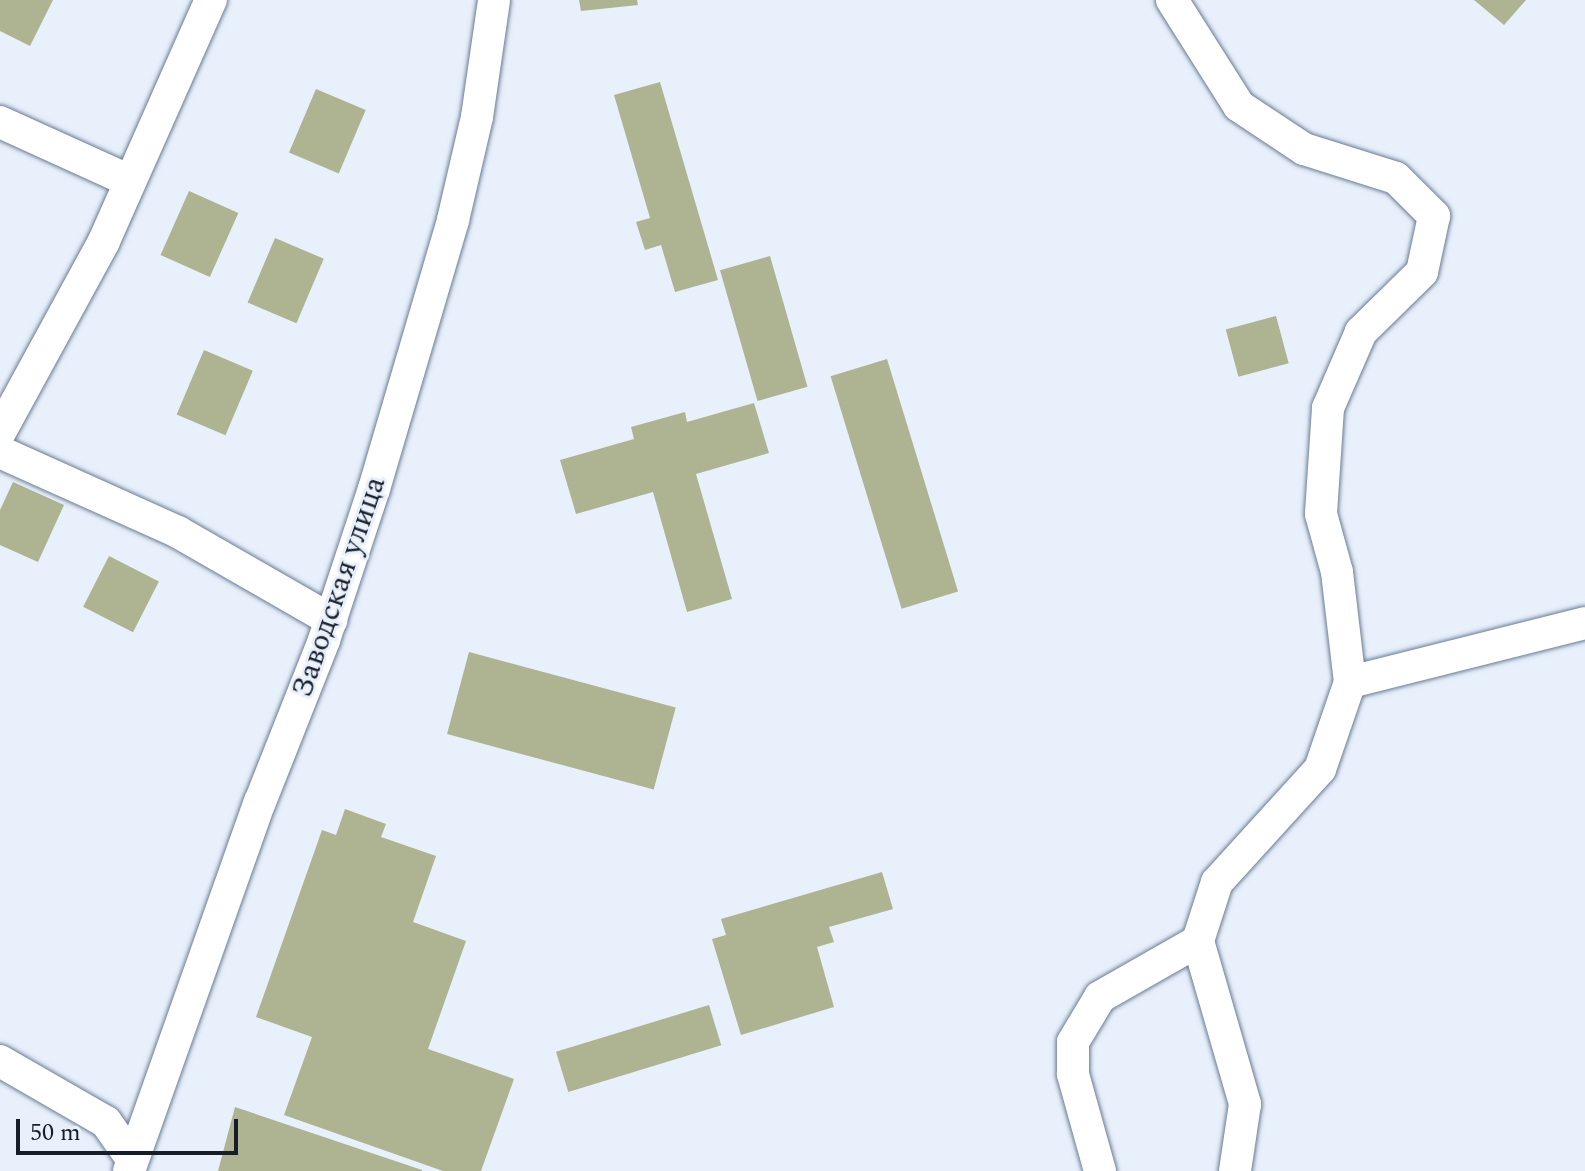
<!DOCTYPE html>
<meta charset="utf-8">
<style>
body{margin:0}
#map{position:relative;width:1585px;height:1171px;overflow:hidden;background:#e8f0fb;font-family:Spectral,serif}
div>[style]{position:absolute}
[style*='--x']{left:calc(var(--x)*1px);top:calc(var(--y)*1px);width:calc(var(--w)*1px);rotate:calc(var(--a)*1deg)}
.building>*{inset:0;background:#aeb392;transform-origin:0 0}
.roads{filter:drop-shadow(0 0 2px #697b94) drop-shadow(0 0 2px #697b94)}
.minor>*{height:32px;margin:-16px;padding:0 16px;transform-origin:16px;border-radius:16px;background:#fff}
span{translate:-50% -50%;white-space:nowrap;text-align:center;line-height:1.15;-webkit-text-stroke:6px #e8f0fb;paint-order:stroke}
.street-label{font-size:30px;color:#171e28}
.scale{position:absolute;left:16px;top:1119px;width:222px;height:36px;box-sizing:border-box;border:4px solid #171e28;border-top:0;padding-left:10px;font-size:24px;line-height:28px;white-space:nowrap;color:#171e28;-webkit-text-stroke:6px #e8f0fb;paint-order:stroke}
</style>
<div id="map">
<div class="building">
<div style="clip-path:polygon(0 0,53px 0,30px 46px,0 31px)"></div>
<div style="clip-path:polygon(579px 0,637px 0,638px 5px,581px 11px)"></div>
<div style="clip-path:polygon(1474px 0,1526px 0,1504px 25px)"></div>
<div style="clip-path:polygon(660px 82px,718px 280px,675px 292px,661px 245px,645px 250px,636px 222px,650px 218px,614px 95px)"></div>
<div style="left:316px;top:89px;width:54px;height:69px;rotate:23deg"></div>
<div style="left:189px;top:191px;width:54px;height:70px;rotate:24deg"></div>
<div style="left:275px;top:238px;width:53px;height:70px;rotate:23deg"></div>
<div style="left:770px;top:256px;width:136px;height:52px;rotate:74deg"></div>
<div style="left:1276px;top:316px;width:49px;height:52px;rotate:75deg"></div>
<div style="left:204px;top:350px;width:53px;height:70px;rotate:23deg"></div>
<div style="left:887px;top:359px;width:243px;height:59px;rotate:73deg"></div>
<div style="clip-path:polygon(754px 403px,769px 453px,696px 474px,732px 599px,687px 612px,653px 492px,576px 514px,560px 460px,634px 439px,631px 427px,685px 412px,687px 422px)"></div>
<div style="clip-path:polygon(13px 482px,64px 505px,38px 562px,0 545px,0 510px)"></div>
<div style="left:109px;top:556px;width:56px;height:57px;rotate:27deg"></div>
<div style="left:469px;top:652px;width:214px;height:85px;rotate:15deg"></div>
<div style="clip-path:polygon(345px 809px,386px 824px,381px 837px,436px 856px,413px 922px,466px 941px,428px 1049px,514px 1079px,481px 1171px,443px 1171px,284px 1115px,312px 1037px,256px 1017px,322px 830px,336px 835px)"></div>
<div style="clip-path:polygon(882px 872px,893px 909px,829px 927px,834px 942px,817px 947px,834px 1007px,741px 1035px,712px 939px,726px 935px,721px 919px)"></div>
<div style="left:709px;top:1005px;width:42px;height:160px;rotate:73deg"></div>
<div style="clip-path:polygon(235px 1107px,422px 1170px,422px 1171px,218px 1171px)"></div>
</div>
<div class="roads">
<div class="minor">
<div style="--x:1172;--y:0;--w:125;--a:57.7"></div>
<div style="--x:1239;--y:106;--w:78;--a:33.5"></div>
<div style="--x:1304;--y:149;--w:96;--a:17.5"></div>
<div style="--x:1396;--y:178;--w:54;--a:45"></div>
<div style="--x:1434;--y:216;--w:57;--a:102.1"></div>
<div style="--x:1422;--y:272;--w:86;--a:135.5"></div>
<div style="--x:1361;--y:332;--w:83;--a:113.5"></div>
<div style="--x:1328;--y:408;--w:106;--a:93.8"></div>
<div style="--x:1321;--y:514;--w:60;--a:74.6"></div>
<div style="--x:1337;--y:572;--w:111;--a:83.3"></div>
<div style="--x:1350;--y:682;--w:92;--a:109"></div>
<div style="--x:1320;--y:769;--w:153;--a:132.3"></div>
<div style="--x:1217;--y:882;--w:62;--a:107.9"></div>
<div style="--x:1198;--y:941;--w:170;--a:73.9"></div>
<div style="--x:1245;--y:1104;--w:68;--a:98.5"></div>
<div style="--x:0;--y:122;--w:143;--a:24.4"></div>
<div style="--x:0;--y:432;--w:217;--a:-61.4"></div>
<div style="--x:104;--y:241;--w:264;--a:-66.1"></div>
<div style="--x:0;--y:452;--w:195;--a:24.2"></div>
<div style="--x:178;--y:532;--w:177;--a:29.9"></div>
<div style="--x:1350;--y:682;--w:242;--a:-14.1"></div>
<div style="--x:0;--y:1061;--w:122;--a:29.9"></div>
<div style="--x:106;--y:1122;--w:45;--a:54.9"></div>
<div style="--x:129;--y:1171;--w:392;--a:-70.5"></div>
<div style="--x:260;--y:802;--w:174;--a:-68.4"></div>
<div style="--x:324;--y:640;--w:159;--a:-71.7"></div>
<div style="--x:374;--y:489;--w:280;--a:-73.6"></div>
<div style="--x:453;--y:220;--w:106;--a:-76.9"></div>
<div style="--x:477;--y:117;--w:118;--a:-81.7"></div>
<div style="--x:1100;--y:1171;--w:101;--a:-105.6"></div>
<div style="--x:1073;--y:1074;--w:32;--a:-90"></div>
<div style="--x:1073;--y:1042;--w:52;--a:-59"></div>
<div style="--x:1100;--y:997;--w:113;--a:-29.7"></div>
</div>
</div>
<div class="street-label">
<span style="left:339px;top:587px;rotate:-71deg">Заводская улица</span>
</div>
<div class="scale">50 m</div>
</div>
